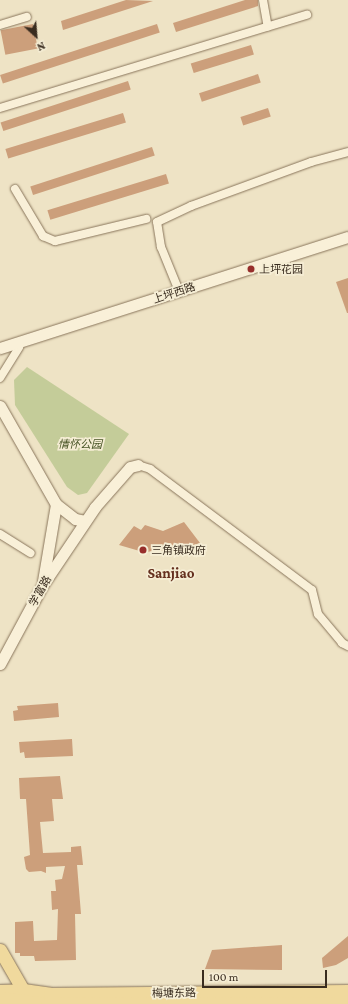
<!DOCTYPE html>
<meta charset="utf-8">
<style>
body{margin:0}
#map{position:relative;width:348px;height:1004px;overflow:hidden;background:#eee3c5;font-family:"Crimson Pro","Noto Sans SC",serif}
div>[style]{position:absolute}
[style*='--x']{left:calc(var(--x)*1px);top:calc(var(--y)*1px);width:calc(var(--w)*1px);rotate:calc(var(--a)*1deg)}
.green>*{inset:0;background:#c4cc99}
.building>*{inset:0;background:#cc9f7b;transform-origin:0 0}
.roads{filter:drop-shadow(0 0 1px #89755b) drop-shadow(0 0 1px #89755b)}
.street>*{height:8px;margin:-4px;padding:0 4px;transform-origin:4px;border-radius:4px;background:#f9f0d8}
.secondary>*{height:11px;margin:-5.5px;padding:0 5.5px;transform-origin:5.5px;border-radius:5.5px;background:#f9f0d8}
.primary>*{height:13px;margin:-6.5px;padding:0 6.5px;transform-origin:6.5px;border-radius:6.5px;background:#f0d99d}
.dots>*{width:11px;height:11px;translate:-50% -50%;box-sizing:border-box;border:2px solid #f5edd4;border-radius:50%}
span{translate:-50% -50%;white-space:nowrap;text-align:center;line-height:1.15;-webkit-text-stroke:3.5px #f5edd4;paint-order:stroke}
.poi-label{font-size:11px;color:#392c1f}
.left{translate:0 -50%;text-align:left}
.street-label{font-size:11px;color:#392c1f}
.park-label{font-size:11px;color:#485526;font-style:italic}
.district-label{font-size:15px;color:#65301f;font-weight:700}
.north{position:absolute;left:16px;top:16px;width:40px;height:40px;-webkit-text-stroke:3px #f5edd4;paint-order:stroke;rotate:154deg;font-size:11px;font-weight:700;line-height:16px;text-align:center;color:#392c1f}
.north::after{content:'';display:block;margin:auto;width:14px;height:18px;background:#392c1f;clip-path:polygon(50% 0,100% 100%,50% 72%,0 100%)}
.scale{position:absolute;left:202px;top:970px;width:125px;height:18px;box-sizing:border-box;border:2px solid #392c1f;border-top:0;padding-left:5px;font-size:12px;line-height:14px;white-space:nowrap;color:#392c1f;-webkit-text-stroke:3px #f5edd4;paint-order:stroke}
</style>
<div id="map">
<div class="green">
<div style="clip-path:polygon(27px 367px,129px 434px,87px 493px,78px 495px,67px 487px,15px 405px,14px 380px)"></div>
</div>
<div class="building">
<div style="clip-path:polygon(126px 0,153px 1px,63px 30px,61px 21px)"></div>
<div style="clip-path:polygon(245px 0,258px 0,258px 6px,176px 32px,173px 23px)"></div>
<div style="left:33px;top:24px;width:25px;height:33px;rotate:79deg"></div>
<div style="left:157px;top:24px;width:9px;height:165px;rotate:72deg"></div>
<div style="left:251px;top:45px;width:10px;height:63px;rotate:73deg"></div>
<div style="left:258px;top:74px;width:9px;height:62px;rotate:72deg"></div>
<div style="left:128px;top:81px;width:9px;height:134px;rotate:72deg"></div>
<div style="left:268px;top:108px;width:9px;height:29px;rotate:72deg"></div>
<div style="left:123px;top:113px;width:10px;height:123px;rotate:73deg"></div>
<div style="left:152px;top:147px;width:9px;height:128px;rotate:72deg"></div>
<div style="left:166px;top:174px;width:10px;height:124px;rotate:73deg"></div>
<div style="clip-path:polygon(348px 278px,348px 313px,347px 313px,336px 282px)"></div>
<div style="clip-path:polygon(184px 522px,200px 543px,186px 549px,143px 552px,119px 545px,134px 526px,141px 530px,145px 525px,163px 531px)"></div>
<div style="clip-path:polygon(58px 703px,59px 717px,14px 721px,13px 711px,18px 710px,17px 706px)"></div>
<div style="clip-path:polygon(72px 739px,73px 756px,25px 758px,24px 752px,20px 753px,19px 742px)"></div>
<div style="clip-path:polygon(60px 776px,63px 799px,52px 799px,54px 821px,40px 822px,43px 853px,71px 852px,71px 847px,81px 846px,83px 865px,77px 865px,81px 914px,75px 914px,76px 960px,35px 961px,34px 956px,20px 956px,20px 953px,15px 953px,15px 922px,33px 921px,34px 941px,57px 940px,58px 909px,52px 910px,51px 891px,56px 891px,55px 880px,62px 879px,65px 866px,46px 867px,46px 873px,41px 871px,29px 872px,26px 869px,24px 857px,30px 855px,26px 799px,20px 799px,19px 778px)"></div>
<div style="clip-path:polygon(348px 936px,348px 958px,336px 965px,323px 968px,322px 958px)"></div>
<div style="clip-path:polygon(282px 945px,282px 970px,205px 969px,212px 950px)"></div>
</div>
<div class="roads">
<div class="street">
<div style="--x:263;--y:0;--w:27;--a:80"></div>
<div style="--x:0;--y:25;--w:28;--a:-17"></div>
<div style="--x:0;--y:108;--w:321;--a:-16.9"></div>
<div style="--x:15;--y:189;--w:55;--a:59.2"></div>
<div style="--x:43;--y:236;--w:13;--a:23"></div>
<div style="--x:55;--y:241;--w:94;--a:-13.6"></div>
<div style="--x:179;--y:291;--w:48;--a:-112.2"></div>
<div style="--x:161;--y:247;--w:25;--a:-99"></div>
<div style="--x:157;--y:222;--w:38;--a:-25"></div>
<div style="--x:191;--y:206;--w:128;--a:-20.1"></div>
<div style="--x:311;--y:162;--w:38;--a:-15"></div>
<div style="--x:0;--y:378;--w:36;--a:-58"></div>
<div style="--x:138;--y:465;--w:13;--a:18"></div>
<div style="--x:150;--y:469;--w:202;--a:36.8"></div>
<div style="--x:312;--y:590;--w:25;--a:76"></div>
<div style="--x:318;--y:614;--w:38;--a:50"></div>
<div style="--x:342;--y:643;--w:7;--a:27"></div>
<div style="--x:0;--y:534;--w:36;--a:32"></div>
</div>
<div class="secondary">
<div style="--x:0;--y:348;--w:365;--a:-17.7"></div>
<div style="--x:0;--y:406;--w:113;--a:60.3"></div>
<div style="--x:56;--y:504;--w:24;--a:38"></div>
<div style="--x:75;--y:519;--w:10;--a:11"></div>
<div style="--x:43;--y:581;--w:78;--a:-80.4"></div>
<div style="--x:0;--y:664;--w:89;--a:-61.7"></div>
<div style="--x:42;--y:586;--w:95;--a:-56.1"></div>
<div style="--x:95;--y:507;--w:53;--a:-48.8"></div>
<div style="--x:130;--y:467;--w:8;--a:-14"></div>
</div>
<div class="primary">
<div style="--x:0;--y:950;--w:46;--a:60.1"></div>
<div style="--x:0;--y:991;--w:23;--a:-2"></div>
<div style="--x:23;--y:990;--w:27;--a:8"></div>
<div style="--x:50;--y:994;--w:298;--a:-0.6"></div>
<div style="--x:0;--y:998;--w:47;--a:7.3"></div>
<div style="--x:47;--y:1004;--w:301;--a:-0.2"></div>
</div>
</div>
<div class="dots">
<div style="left:251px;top:269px;background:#972e2b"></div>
<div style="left:143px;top:550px;background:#972e2b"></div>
</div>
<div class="poi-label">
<span class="left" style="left:259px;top:269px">上坪花园</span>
<span class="left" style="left:151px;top:550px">三角镇政府</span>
</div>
<div class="street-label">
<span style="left:174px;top:293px;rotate:-18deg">上坪西路</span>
<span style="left:40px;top:591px;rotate:-60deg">学富路</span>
<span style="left:174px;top:993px;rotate:-1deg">梅塘东路</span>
</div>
<div class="park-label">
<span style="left:80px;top:444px">情怀公园</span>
</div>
<div class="district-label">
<span style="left:171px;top:574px">Sanjiao</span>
</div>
<div class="north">N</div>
<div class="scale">100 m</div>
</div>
